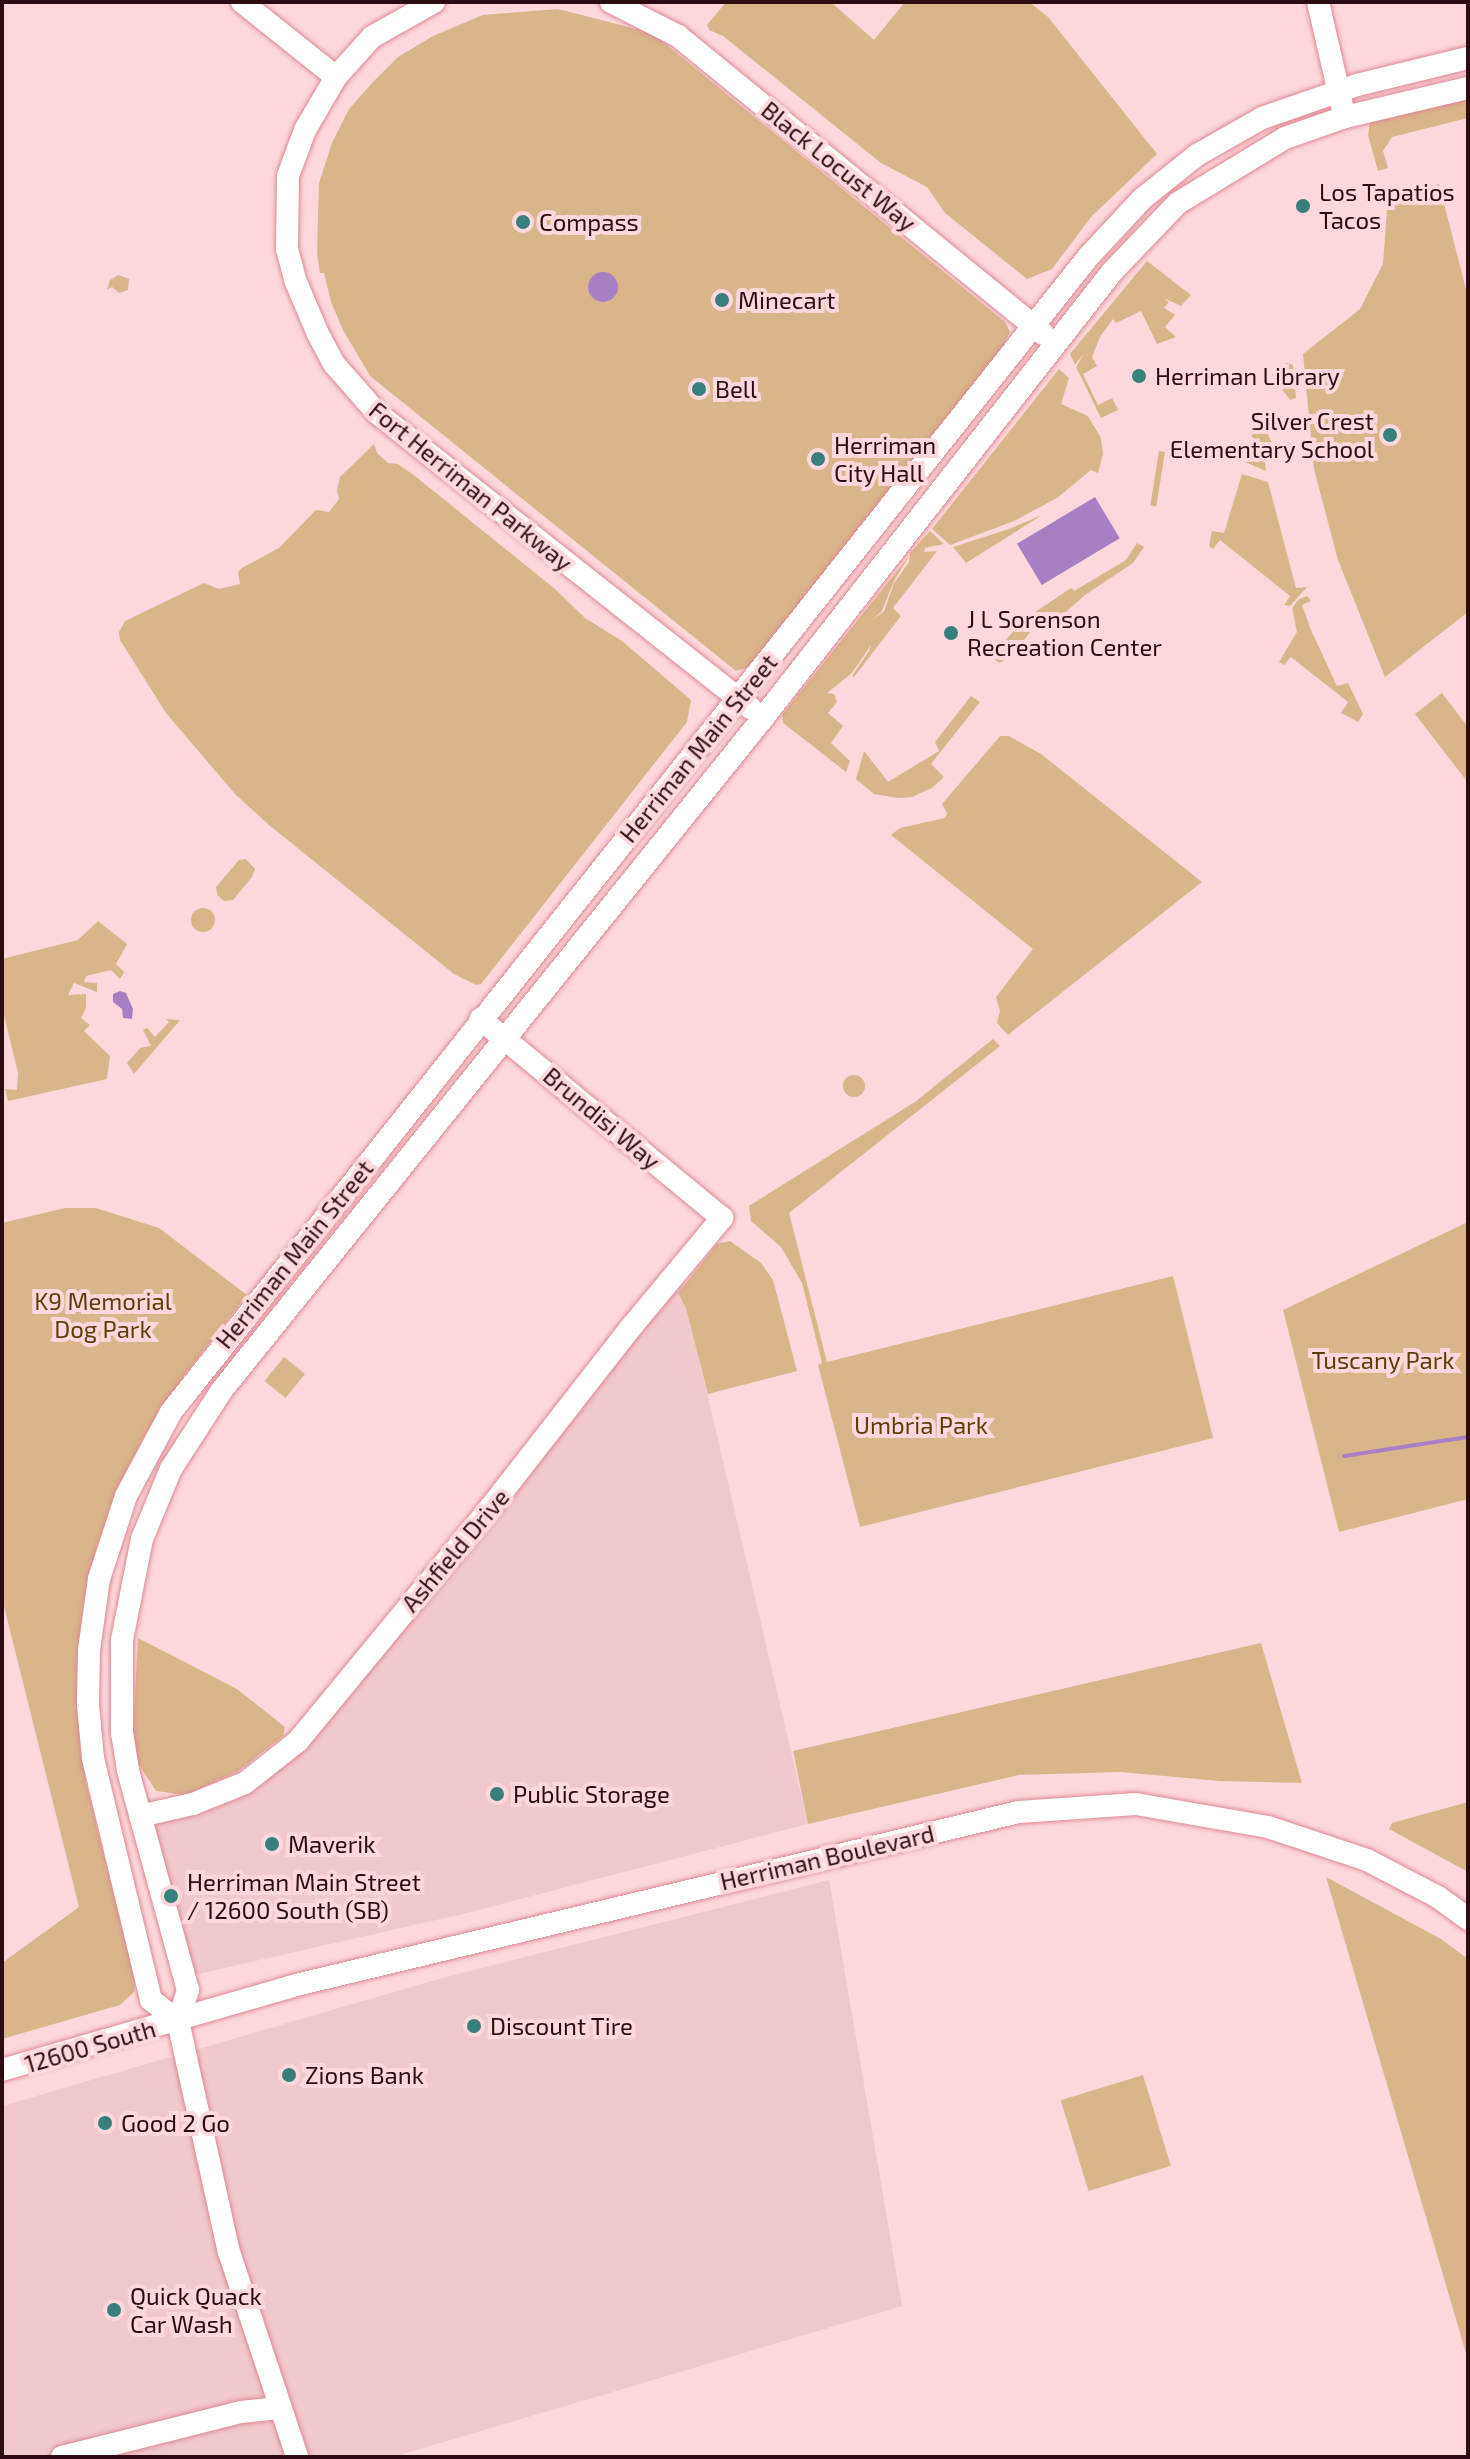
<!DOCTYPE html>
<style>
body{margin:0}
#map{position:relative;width:1470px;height:2459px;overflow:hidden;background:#fed8dc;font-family:"Exo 2",sans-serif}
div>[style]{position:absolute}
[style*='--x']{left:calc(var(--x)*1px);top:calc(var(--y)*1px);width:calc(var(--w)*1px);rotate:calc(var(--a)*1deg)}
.built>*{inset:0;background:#f1c8cc}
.green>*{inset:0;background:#dab589;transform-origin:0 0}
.round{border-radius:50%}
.water>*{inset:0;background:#a780c3;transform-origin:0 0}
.stream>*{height:4px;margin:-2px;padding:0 2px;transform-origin:2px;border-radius:2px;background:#a780c3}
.roads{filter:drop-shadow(0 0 2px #de8894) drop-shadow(0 0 2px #de8894)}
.secondary>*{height:22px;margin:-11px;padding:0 11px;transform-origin:11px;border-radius:11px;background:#fff}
.dots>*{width:22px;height:22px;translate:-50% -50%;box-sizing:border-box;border:4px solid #fed8dc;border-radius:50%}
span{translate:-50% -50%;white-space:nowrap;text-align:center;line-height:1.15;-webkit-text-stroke:8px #fed8dc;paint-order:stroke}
.street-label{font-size:24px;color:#2c0c12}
.poi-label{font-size:24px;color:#2c0c12}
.left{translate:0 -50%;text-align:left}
.right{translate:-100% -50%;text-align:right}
.park-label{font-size:24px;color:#613d06}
.frame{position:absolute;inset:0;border:4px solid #2c0c12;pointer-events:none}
</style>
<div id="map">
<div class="built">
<div style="clip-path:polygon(678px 1269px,808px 1824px,467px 1913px,194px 1975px,151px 1827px,242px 1794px)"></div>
<div style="clip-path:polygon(829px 1880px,902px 2306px,393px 2457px,2px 2457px,2px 2106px,439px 1979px)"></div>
</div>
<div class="green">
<div style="clip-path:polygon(726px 2px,831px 2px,874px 40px,905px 2px,1029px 2px,1048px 17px,1157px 154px,1091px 217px,1052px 269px,1027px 279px,945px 213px,927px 187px,881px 163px,723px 36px,709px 30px,707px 25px)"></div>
<div style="clip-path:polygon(558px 9px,652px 33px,1005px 322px,1010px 332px,998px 356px,751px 666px,736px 671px,370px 376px,343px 330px,331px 302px,324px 273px,320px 273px,317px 253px,319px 183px,332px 143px,349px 109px,373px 82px,398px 57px,433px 36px,483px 15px)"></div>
<div style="clip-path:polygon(1468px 98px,1468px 118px,1392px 137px,1383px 151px,1388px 168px,1378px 171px,1368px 135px,1370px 122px)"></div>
<div style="clip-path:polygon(1439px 184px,1468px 297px,1468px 612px,1385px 677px,1338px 560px,1314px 469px,1303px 354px,1360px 309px,1383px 264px,1388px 196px)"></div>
<div style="clip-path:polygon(1147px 261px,1191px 295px,1181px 306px,1166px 299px,1164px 299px,1169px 302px,1164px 308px,1175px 315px,1165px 327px,1176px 337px,1157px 344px,1141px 311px,1116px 323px,1113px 319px,1100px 337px,1092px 357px,1097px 366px,1083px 374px,1098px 405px,1112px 398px,1118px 410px,1101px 418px,1076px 367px,1084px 353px,1075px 365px,1070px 354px)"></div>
<div style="clip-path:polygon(118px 275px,129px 279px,128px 290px,119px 293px,112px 287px,107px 290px,110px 280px)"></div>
<div style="clip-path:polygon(1287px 363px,1293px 365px,1296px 398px,1290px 400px,1272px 375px)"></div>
<div style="clip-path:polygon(1059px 369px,1069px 378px,1061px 404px,1088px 416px,1101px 438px,1103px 454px,1098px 473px,1091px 470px,1057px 498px,1014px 521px,950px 545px,932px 529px)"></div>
<div style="clip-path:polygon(1263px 424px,1273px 445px,1263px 448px,1266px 471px,1245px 462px,1260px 444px,1251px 436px)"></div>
<div style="clip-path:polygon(374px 444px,377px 453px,388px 463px,398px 464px,415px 476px,555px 589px,585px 618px,622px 641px,691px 700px,687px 722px,481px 984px,476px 985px,454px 974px,269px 825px,235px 794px,166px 713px,120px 640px,119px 632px,125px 621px,204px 583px,219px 589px,240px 584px,238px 572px,242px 568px,279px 548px,316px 510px,329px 512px,339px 499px,337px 490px,340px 477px)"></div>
<div style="left:1159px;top:451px;width:6px;height:55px;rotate:9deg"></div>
<div style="clip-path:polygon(1242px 474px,1268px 482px,1296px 588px,1307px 587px,1290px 606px,1284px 605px,1290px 596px,1220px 540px,1213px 549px,1209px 546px,1212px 531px,1224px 533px)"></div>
<div style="clip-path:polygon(1042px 515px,966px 563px,953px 547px,1009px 529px)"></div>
<div style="clip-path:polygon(930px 531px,944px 544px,925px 548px,924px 552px,937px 551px,893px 608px,901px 616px,854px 677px,852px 676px,869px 651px,871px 645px,852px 673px,827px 693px,834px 694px,837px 702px,828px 713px,843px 726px,831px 743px,850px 761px,846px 772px,783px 723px,782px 715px,909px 556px,894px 581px,882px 611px,871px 621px,884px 611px,894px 583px,909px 562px,910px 553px)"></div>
<div style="clip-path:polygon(1137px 543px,1144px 547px,1133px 563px,1085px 595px,1058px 619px,1035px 626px,1013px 654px,1000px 663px,991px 657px,1023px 620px,1071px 588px,1074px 591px,1126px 560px)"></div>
<div style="clip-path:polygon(1307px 596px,1311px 601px,1302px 605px,1311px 630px,1337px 686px,1348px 683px,1363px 714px,1358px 722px,1341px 713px,1348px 702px,1291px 657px,1284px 665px,1279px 662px,1297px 632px,1292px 608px,1299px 599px)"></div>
<div style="clip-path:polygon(1442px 693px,1468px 727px,1466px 780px,1415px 714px)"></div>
<div style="clip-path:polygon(971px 696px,980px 702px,931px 764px,944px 777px,932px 788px,912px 797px,898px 798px,874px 794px,856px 779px,864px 751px,888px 782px,939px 751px,935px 742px)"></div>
<div style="clip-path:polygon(1000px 736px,1009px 736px,1041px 754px,1202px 882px,1008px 1035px,997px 1023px,1000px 1011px,996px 997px,1033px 949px,891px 835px,900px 828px,945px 818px,947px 813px,942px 804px)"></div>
<div style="clip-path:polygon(246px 859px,255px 869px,252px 877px,233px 900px,224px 901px,217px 895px,216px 887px,239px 860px)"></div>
<div class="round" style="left:191px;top:908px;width:24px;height:24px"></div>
<div style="clip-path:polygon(98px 921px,127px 944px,116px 964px,124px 972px,120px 979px,111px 970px,86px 976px,84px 982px,97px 983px,97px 992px,74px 983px,68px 995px,86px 994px,86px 1008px,81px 1018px,90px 1025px,84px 1031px,110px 1056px,107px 1079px,8px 1101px,5px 1089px,17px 1090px,18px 1073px,2px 1007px,2px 959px,78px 940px)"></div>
<div style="clip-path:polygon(166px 1019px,180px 1020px,134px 1074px,127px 1063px,140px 1048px,151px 1046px,143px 1030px,147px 1028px,155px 1037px,169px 1022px)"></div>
<div style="clip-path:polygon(993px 1039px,1000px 1046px,789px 1213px,827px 1362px,1173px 1276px,1213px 1438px,860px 1527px,818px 1365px,822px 1363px,802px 1283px,781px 1247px,751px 1221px,749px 1206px,915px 1102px)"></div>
<div class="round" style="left:843px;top:1075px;width:22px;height:22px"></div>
<div style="clip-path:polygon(65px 1208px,96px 1208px,159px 1228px,247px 1295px,184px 1376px,146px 1433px,119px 1485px,98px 1543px,83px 1606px,78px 1670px,86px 1782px,135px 1980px,134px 1992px,120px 2005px,2px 2039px,2px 1963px,79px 1907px,2px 1598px,2px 1223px)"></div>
<div style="clip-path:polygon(1468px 1222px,1468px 1499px,1339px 1532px,1283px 1310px)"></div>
<div style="clip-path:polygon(730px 1241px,761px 1263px,773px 1280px,797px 1371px,708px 1394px,686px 1308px,678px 1293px,717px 1244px)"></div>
<div style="left:284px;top:1357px;width:27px;height:31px;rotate:39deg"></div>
<div style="clip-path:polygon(138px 1638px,237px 1689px,285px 1727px,283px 1736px,237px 1772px,185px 1795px,156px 1791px,138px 1763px,133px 1732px)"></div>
<div style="clip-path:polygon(1261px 1643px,1302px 1783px,1220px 1781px,1120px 1772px,1019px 1775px,808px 1824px,793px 1751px)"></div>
<div style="clip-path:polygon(1468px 1802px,1468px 1872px,1389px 1829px,1392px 1823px)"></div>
<div style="clip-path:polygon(1326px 1877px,1441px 1939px,1468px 1959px,1468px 2360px)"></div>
<div style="left:1143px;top:2075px;width:95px;height:86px;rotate:73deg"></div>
</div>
<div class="water">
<div class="round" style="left:588px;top:272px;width:30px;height:30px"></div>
<div style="left:1095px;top:497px;width:48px;height:91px;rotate:59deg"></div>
<div style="clip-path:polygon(120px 991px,126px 993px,133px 1009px,132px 1019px,123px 1018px,122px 1009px,113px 1002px,113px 994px)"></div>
</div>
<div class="stream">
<div style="--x:1344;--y:1456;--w:125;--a:-8.7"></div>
</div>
<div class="roads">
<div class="secondary">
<div style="--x:242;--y:2;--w:120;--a:38.6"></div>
<div style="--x:434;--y:2;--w:71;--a:150.6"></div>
<div style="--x:372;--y:37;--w:54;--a:132"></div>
<div style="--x:336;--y:77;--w:61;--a:120.3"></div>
<div style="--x:305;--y:130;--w:49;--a:110.3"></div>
<div style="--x:288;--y:176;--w:73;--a:90.8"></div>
<div style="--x:287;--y:249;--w:34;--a:75"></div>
<div style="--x:296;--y:282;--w:56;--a:67.1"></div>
<div style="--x:318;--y:334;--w:34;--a:62"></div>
<div style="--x:334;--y:364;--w:65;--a:48.7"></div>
<div style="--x:377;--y:413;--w:476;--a:38.3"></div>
<div style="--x:611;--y:2;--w:75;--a:26.9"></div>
<div style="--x:678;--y:36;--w:471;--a:39.2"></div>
<div style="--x:1318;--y:2;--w:107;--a:77"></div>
<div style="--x:140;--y:1816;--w:54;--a:-12.8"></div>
<div style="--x:193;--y:1804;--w:56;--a:-22"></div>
<div style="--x:245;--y:1783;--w:68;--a:-38.4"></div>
<div style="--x:298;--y:1741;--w:301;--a:-50.5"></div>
<div style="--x:489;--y:1509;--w:232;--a:-52"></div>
<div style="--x:632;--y:1326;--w:141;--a:-50.2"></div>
<div style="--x:722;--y:1218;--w:313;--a:-140.5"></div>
<div style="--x:178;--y:2021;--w:34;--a:-142"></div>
<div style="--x:151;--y:2000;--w:249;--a:-103.5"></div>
<div style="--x:93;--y:1758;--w:53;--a:-95.4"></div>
<div style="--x:88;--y:1705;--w:55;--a:-89"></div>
<div style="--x:89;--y:1650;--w:72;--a:-82"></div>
<div style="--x:99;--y:1579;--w:87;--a:-72"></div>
<div style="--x:126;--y:1496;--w:95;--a:-61.8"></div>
<div style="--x:171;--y:1412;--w:1475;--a:-51.55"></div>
<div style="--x:1088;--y:257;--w:79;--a:-47"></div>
<div style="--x:1142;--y:199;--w:70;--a:-38.7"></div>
<div style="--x:1197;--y:155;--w:75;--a:-29.6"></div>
<div style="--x:1262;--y:118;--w:101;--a:-19.2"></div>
<div style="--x:1357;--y:85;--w:114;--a:-13.7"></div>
<div style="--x:178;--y:2021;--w:33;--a:-72"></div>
<div style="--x:188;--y:1990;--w:228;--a:-105.3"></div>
<div style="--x:128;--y:1770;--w:36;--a:-99"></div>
<div style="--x:122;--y:1734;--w:94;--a:-90"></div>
<div style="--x:122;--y:1640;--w:103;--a:-78.8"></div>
<div style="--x:142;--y:1539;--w:76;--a:-67.5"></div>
<div style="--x:171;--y:1469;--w:94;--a:-57.2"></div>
<div style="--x:222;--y:1390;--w:863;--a:-51.16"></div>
<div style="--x:763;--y:718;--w:566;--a:-51.96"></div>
<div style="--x:1112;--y:272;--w:95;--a:-46.3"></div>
<div style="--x:1178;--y:203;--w:125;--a:-31.3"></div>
<div style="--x:1285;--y:138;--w:64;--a:-19.3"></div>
<div style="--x:1345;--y:117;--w:126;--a:-13.3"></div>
<div style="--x:178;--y:2021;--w:237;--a:77.6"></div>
<div style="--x:229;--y:2252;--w:216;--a:71.6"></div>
<div style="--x:2;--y:2070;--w:306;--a:-16.1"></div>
<div style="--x:296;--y:1985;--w:743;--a:-13.46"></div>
<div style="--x:1019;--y:1812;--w:117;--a:-3.9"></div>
<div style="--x:1136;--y:1804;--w:134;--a:9.9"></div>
<div style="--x:1268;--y:1827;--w:104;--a:18.4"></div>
<div style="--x:1367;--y:1860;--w:80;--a:27.5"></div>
<div style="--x:1438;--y:1897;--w:37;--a:36"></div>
<div style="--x:62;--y:2457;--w:185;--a:-14.1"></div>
<div style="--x:241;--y:2412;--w:38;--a:-6"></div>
</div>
</div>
<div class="dots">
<div style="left:1303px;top:206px;background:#377f7b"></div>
<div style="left:523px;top:222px;background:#377f7b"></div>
<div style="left:722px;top:300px;background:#377f7b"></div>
<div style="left:1139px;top:376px;background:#377f7b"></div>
<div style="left:699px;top:389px;background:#377f7b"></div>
<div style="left:1390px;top:435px;background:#377f7b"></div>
<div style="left:818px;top:459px;background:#377f7b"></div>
<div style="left:951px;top:633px;background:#377f7b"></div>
<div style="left:497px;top:1794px;background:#377f7b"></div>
<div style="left:272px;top:1844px;background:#377f7b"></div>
<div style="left:171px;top:1896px;background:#377f7b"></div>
<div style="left:474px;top:2026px;background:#377f7b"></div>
<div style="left:289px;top:2075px;background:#377f7b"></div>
<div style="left:105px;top:2123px;background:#377f7b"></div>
<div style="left:114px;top:2310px;background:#377f7b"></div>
</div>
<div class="street-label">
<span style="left:839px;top:166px;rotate:39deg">Black Locust Way</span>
<span style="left:471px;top:486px;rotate:39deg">Fort Herriman Parkway</span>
<span style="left:698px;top:748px;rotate:-51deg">Herriman Main Street</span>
<span style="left:602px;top:1118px;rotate:40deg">Brundisi Way</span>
<span style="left:294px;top:1254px;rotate:-51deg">Herriman Main Street</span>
<span style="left:455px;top:1550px;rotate:-50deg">Ashfield Drive</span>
<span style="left:827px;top:1857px;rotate:-13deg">Herriman Boulevard</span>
<span style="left:90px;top:2046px;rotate:-16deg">12600 South</span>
</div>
<div class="poi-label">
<span class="left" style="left:1319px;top:206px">Los Tapatios<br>Tacos</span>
<span class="left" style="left:539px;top:222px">Compass</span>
<span class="left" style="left:738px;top:300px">Minecart</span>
<span class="left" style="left:1155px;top:376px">Herriman Library</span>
<span class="left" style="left:715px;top:389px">Bell</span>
<span class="right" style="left:1374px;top:435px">Silver Crest<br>Elementary School</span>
<span class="left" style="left:834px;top:459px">Herriman<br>City Hall</span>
<span class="left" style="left:967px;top:633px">J L Sorenson<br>Recreation Center</span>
<span class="left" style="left:513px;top:1794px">Public Storage</span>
<span class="left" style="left:288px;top:1844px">Maverik</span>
<span class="left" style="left:187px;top:1896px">Herriman Main Street<br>/ 12600 South (SB)</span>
<span class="left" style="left:490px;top:2026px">Discount Tire</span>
<span class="left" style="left:305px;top:2075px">Zions Bank</span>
<span class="left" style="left:121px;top:2123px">Good 2 Go</span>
<span class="left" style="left:130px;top:2310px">Quick Quack<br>Car Wash</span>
</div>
<div class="park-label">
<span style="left:103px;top:1315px">K9 Memorial<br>Dog Park</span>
<span style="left:1383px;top:1360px">Tuscany Park</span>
<span style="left:921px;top:1425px">Umbria Park</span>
</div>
<div class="frame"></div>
</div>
